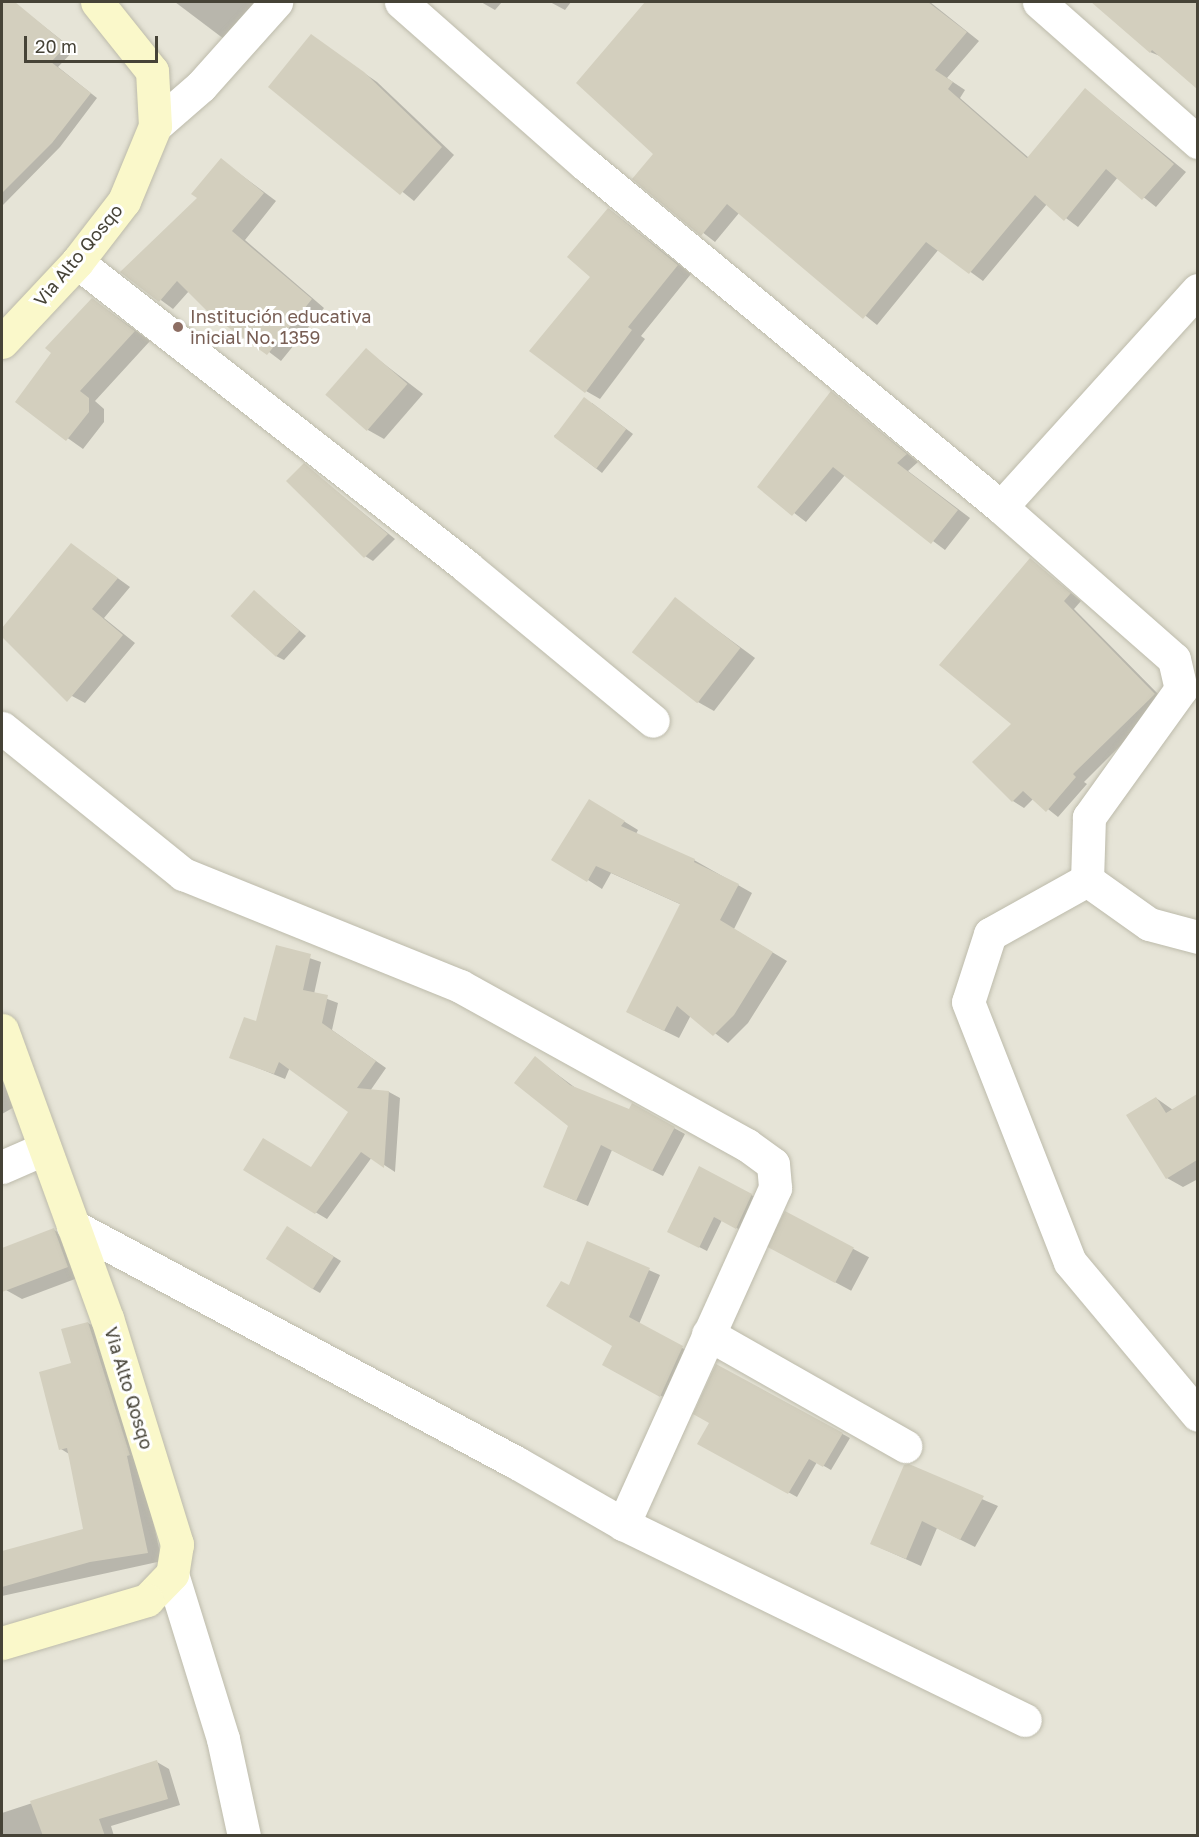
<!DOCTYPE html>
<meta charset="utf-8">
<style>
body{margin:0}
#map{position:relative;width:1199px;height:1837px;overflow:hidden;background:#f3f2e8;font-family:"Golos Text",sans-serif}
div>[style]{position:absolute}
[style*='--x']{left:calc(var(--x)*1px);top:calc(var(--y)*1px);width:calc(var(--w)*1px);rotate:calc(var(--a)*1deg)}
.residential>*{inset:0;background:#e6e4d7;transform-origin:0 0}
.shadow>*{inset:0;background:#0003;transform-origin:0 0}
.building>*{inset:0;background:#d3cfbe;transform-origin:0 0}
.roads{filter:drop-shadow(0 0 2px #bdbbab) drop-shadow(0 0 2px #bdbbab)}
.street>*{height:33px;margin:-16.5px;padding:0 16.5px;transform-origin:16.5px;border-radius:16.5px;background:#fff}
.secondary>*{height:33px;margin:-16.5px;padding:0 16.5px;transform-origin:16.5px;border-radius:16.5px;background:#faf8ca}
.dots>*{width:16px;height:16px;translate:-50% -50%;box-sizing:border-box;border:3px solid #fff;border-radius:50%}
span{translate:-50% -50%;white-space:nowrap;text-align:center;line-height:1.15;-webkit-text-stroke:6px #fff;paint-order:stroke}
.street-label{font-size:18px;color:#464337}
.education-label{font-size:18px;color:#785e54}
.left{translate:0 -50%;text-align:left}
.frame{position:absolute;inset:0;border:3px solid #464337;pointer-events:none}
.scale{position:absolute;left:24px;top:36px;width:134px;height:27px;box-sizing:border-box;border:3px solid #464337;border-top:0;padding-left:8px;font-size:18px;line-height:21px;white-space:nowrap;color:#464337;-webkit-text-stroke:4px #fff;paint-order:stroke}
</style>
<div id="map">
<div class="residential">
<div style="left:2px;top:2px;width:1195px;height:1833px"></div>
</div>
<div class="shadow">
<div style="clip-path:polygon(2px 2px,13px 2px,74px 50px,58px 67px,97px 98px,60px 147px,2px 206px)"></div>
<div style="clip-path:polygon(175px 2px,256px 2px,224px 39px)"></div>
<div style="clip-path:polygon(481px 2px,502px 2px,495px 10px)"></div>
<div style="clip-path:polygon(550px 2px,571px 2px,565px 10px)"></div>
<div style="clip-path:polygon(646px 2px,930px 2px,979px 41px,947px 78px,965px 90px,960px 98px,1029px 158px,1086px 90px,1186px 172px,1156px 207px,1118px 177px,1078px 227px,1047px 204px,983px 281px,939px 249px,877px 325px,739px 213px,715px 242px,634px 179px,655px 154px,578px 82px)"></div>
<div style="clip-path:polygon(1093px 2px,1198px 2px,1198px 87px,1165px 58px,1150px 52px)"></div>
<div style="clip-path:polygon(311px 36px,377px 82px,454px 155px,414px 201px,270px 86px)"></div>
<div style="clip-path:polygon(221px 160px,276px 201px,245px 240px,324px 308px,281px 361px,189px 291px,173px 309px,123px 272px,199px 198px)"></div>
<div style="clip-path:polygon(609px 209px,691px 274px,641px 336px,645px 339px,600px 399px,586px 391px)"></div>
<div style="clip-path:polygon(92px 299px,150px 341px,95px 401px,104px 409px,104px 422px,83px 449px,17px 402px)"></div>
<div style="clip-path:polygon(366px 350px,423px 394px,384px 439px,368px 430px)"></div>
<div style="clip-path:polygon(832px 393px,918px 462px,908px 471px,970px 518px,945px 550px,845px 475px,806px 522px,759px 486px)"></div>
<div style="clip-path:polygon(592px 403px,633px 434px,602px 473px,554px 436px)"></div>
<div style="clip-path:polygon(304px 465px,395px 539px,373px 561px,365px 556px)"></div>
<div style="clip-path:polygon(72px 545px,130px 587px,104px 618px,135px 643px,85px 703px,72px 696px,64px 679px,42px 675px,2px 635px)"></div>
<div style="clip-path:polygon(1031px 560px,1081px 601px,1074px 609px,1165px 701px,1084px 782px,1087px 784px,1058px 817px,1034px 798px,1024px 808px,1013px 801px,1013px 724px)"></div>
<div style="clip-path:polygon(254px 592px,306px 636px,284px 660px,276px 656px)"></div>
<div style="clip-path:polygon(675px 599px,755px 658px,714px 711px,698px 702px)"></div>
<div style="clip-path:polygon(604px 809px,638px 830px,636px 834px,694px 860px,752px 893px,734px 929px,787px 961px,748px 1023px,728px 1043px,691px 1015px,679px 1038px,642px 1020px,682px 905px,611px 873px,602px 889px,588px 880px)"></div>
<div style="clip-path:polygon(277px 947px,321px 962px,314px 994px,338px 1003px,332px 1030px,386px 1068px,370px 1091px,389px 1092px,400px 1098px,395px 1172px,372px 1157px,327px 1219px,245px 1170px,311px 1169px,350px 1111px,290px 1067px,285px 1079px,231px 1057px,257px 1023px)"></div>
<div style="clip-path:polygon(535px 1058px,577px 1089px,629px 1111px,632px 1105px,685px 1134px,663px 1176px,612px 1150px,588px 1206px,556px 1192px,570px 1126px)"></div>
<div style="clip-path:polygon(2px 1079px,16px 1106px,2px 1114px)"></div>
<div style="clip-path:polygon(1198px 1095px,1198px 1179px,1183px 1187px,1167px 1178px,1128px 1115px,1156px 1098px,1173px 1110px)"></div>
<div style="clip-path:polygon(751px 1195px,759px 1199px,744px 1232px,722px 1220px,707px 1251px,676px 1235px)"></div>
<div style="left:786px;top:1213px;width:94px;height:38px;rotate:28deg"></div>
<div style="clip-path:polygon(54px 1230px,70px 1239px,83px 1276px,22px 1299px,6px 1290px,2px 1279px,2px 1250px)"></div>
<div style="clip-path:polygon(295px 1232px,341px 1261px,320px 1293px,313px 1289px)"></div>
<div style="clip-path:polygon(588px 1243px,660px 1275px,639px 1324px,693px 1354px,671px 1401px,614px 1371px,614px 1345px,570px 1287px)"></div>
<div style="clip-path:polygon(88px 1323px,102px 1331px,140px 1464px,162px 1561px,2px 1596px,2px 1552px,85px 1530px,69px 1454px,61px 1449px,73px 1364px)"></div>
<div style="clip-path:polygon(717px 1366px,850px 1438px,831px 1470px,817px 1462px,797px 1497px,699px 1443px,711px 1422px)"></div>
<div style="clip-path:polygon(905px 1466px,998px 1506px,975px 1547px,937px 1528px,921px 1566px,872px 1544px)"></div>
<div style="clip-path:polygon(157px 1762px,169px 1769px,180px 1805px,111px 1826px,114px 1836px,2px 1836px,2px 1813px)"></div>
</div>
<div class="building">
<div style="clip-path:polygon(2px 2px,15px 2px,67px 45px,51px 62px,91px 93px,52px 143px,2px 193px)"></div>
<div style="clip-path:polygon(645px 2px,928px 2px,967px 32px,935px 70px,953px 82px,948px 89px,1027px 158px,1085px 88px,1174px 164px,1142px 200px,1106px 169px,1064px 221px,1035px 195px,969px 274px,926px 242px,863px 319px,727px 204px,701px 236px,632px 179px,653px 154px,576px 83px)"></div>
<div style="clip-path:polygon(1091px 2px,1197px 2px,1197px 89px,1152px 50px,1150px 53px)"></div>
<div style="clip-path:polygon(311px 34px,364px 72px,442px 147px,400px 195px,268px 87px)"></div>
<div style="clip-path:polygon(221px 158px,264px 193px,232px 231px,312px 299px,267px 355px,211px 315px,177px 281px,159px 302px,120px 272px,197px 198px,191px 194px)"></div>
<div style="clip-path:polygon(608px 208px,678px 265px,628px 327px,632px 330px,585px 393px,529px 351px,590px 277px,567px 257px)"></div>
<div style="clip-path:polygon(92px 298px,135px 331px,80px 391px,89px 398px,89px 412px,66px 441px,15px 402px,51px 353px,45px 348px)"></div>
<div style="left:366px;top:348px;width:55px;height:62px;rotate:41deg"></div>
<div style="clip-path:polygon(831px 391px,907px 454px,897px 463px,958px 510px,931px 544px,833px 467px,792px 516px,757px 487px)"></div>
<div style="left:584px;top:397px;width:53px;height:50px;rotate:37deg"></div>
<div style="clip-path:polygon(304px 463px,388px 534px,364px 558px,286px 481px)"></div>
<div style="clip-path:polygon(71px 543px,118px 578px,92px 609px,123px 635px,67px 702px,2px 637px,2px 628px)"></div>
<div style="clip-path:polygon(1030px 558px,1071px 593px,1064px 601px,1155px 694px,1073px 774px,1076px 777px,1046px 812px,1023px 791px,1012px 802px,972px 762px,1011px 724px,939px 665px)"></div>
<div style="left:254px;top:590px;width:61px;height:35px;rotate:42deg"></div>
<div style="left:675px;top:597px;width:83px;height:70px;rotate:38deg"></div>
<div style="clip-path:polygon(589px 799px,625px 821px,621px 826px,695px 859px,694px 862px,739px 884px,720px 920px,773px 952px,734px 1015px,713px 1036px,677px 1006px,664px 1031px,626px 1012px,680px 904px,596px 866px,587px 882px,551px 860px)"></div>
<div style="clip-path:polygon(276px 945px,311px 954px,303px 990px,328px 995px,322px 1023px,376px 1061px,357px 1088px,389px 1091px,384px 1168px,361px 1152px,315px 1214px,243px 1170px,263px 1138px,311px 1167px,348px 1112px,279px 1062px,274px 1074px,229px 1058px,244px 1017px,256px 1021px)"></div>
<div style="clip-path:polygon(535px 1056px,570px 1085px,629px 1109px,632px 1103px,675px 1127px,652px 1171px,601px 1145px,576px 1201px,543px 1187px,568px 1126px,514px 1083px)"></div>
<div style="clip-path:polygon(1197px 1094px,1197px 1160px,1166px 1179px,1126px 1115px,1156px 1097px,1166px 1113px)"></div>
<div style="clip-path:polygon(699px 1166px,752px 1194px,736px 1229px,714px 1217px,699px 1248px,667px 1232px)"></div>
<div style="left:785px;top:1211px;width:78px;height:40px;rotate:28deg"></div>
<div style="left:287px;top:1226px;width:56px;height:39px;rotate:33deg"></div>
<div style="clip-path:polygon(54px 1228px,68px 1267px,2px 1292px,2px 1248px)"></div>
<div style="clip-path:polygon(587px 1241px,650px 1268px,629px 1317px,683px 1346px,660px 1397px,602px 1365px,612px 1346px,546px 1306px,561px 1281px,569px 1285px)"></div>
<div style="clip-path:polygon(88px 1322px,130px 1455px,127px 1456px,148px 1553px,90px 1562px,2px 1587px,2px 1551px,83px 1529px,67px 1448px,59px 1450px,39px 1372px,71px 1363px,61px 1329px)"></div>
<div style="clip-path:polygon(716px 1364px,843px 1433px,823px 1467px,809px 1459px,788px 1494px,697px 1444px,709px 1423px,693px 1414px)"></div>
<div style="clip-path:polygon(909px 1464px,984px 1496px,960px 1540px,922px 1521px,906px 1559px,870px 1544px,904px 1465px)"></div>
<div style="clip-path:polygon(157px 1760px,168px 1799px,99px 1819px,105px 1836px,43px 1836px,30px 1801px)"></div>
</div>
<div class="roads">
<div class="street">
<div style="--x:401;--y:2;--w:245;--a:41.4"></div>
<div style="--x:585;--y:164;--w:539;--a:39.51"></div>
<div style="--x:1001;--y:507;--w:230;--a:41.3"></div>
<div style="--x:1174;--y:659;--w:31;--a:77"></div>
<div style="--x:1181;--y:689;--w:158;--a:125.7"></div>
<div style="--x:1089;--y:817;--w:63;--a:91.8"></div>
<div style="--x:1087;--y:880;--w:76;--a:35.4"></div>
<div style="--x:1149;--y:924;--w:51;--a:14.9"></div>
<div style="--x:1039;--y:2;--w:212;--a:41.4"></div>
<div style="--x:155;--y:126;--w:61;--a:-41"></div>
<div style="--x:201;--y:86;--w:113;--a:-48.2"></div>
<div style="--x:77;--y:262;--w:495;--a:38"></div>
<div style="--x:467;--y:567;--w:241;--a:39.6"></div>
<div style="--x:1001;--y:507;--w:293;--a:-47.8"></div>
<div style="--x:2;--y:728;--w:233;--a:38.9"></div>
<div style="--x:183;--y:874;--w:299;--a:22"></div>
<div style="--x:460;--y:986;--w:328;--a:29"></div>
<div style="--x:747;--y:1145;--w:32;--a:36"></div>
<div style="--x:773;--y:1164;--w:24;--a:85"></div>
<div style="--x:775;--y:1188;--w:369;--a:114.3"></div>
<div style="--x:1087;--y:880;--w:111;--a:150.9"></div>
<div style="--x:990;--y:934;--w:71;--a:107.9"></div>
<div style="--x:968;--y:1002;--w:279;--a:68.6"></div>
<div style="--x:1070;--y:1262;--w:199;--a:50.1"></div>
<div style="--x:2;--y:1167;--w:45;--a:-23.7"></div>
<div style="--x:73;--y:1226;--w:503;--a:28.09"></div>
<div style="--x:517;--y:1463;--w:122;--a:29.9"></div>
<div style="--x:623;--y:1524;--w:447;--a:26"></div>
<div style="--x:708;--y:1334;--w:227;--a:29.6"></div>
<div style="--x:172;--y:1574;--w:173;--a:72.8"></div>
<div style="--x:223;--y:1739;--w:99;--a:77.8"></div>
</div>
<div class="secondary">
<div style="--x:2;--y:342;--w:110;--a:-46.8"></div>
<div style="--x:77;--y:262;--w:77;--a:-52.4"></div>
<div style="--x:124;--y:201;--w:81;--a:-67.5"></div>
<div style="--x:155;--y:126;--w:55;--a:-93.1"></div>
<div style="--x:152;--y:71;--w:88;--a:-128.6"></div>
<div style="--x:2;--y:1030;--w:307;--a:70"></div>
<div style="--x:107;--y:1318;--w:237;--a:72.8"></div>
<div style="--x:177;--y:1544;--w:30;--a:99"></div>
<div style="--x:172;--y:1574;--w:36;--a:134"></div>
<div style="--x:147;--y:1600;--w:151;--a:163.5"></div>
</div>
</div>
<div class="dots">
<div style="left:178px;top:327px;background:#8d6e63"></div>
</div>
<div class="street-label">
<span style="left:78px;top:255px;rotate:-50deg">Via Alto Qosqo</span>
<span style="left:129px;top:1388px;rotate:73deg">Via Alto Qosqo</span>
</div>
<div class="education-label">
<span class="left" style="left:190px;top:327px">Institución educativa<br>inicial No. 1359</span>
</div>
<div class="frame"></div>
<div class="scale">20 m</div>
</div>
